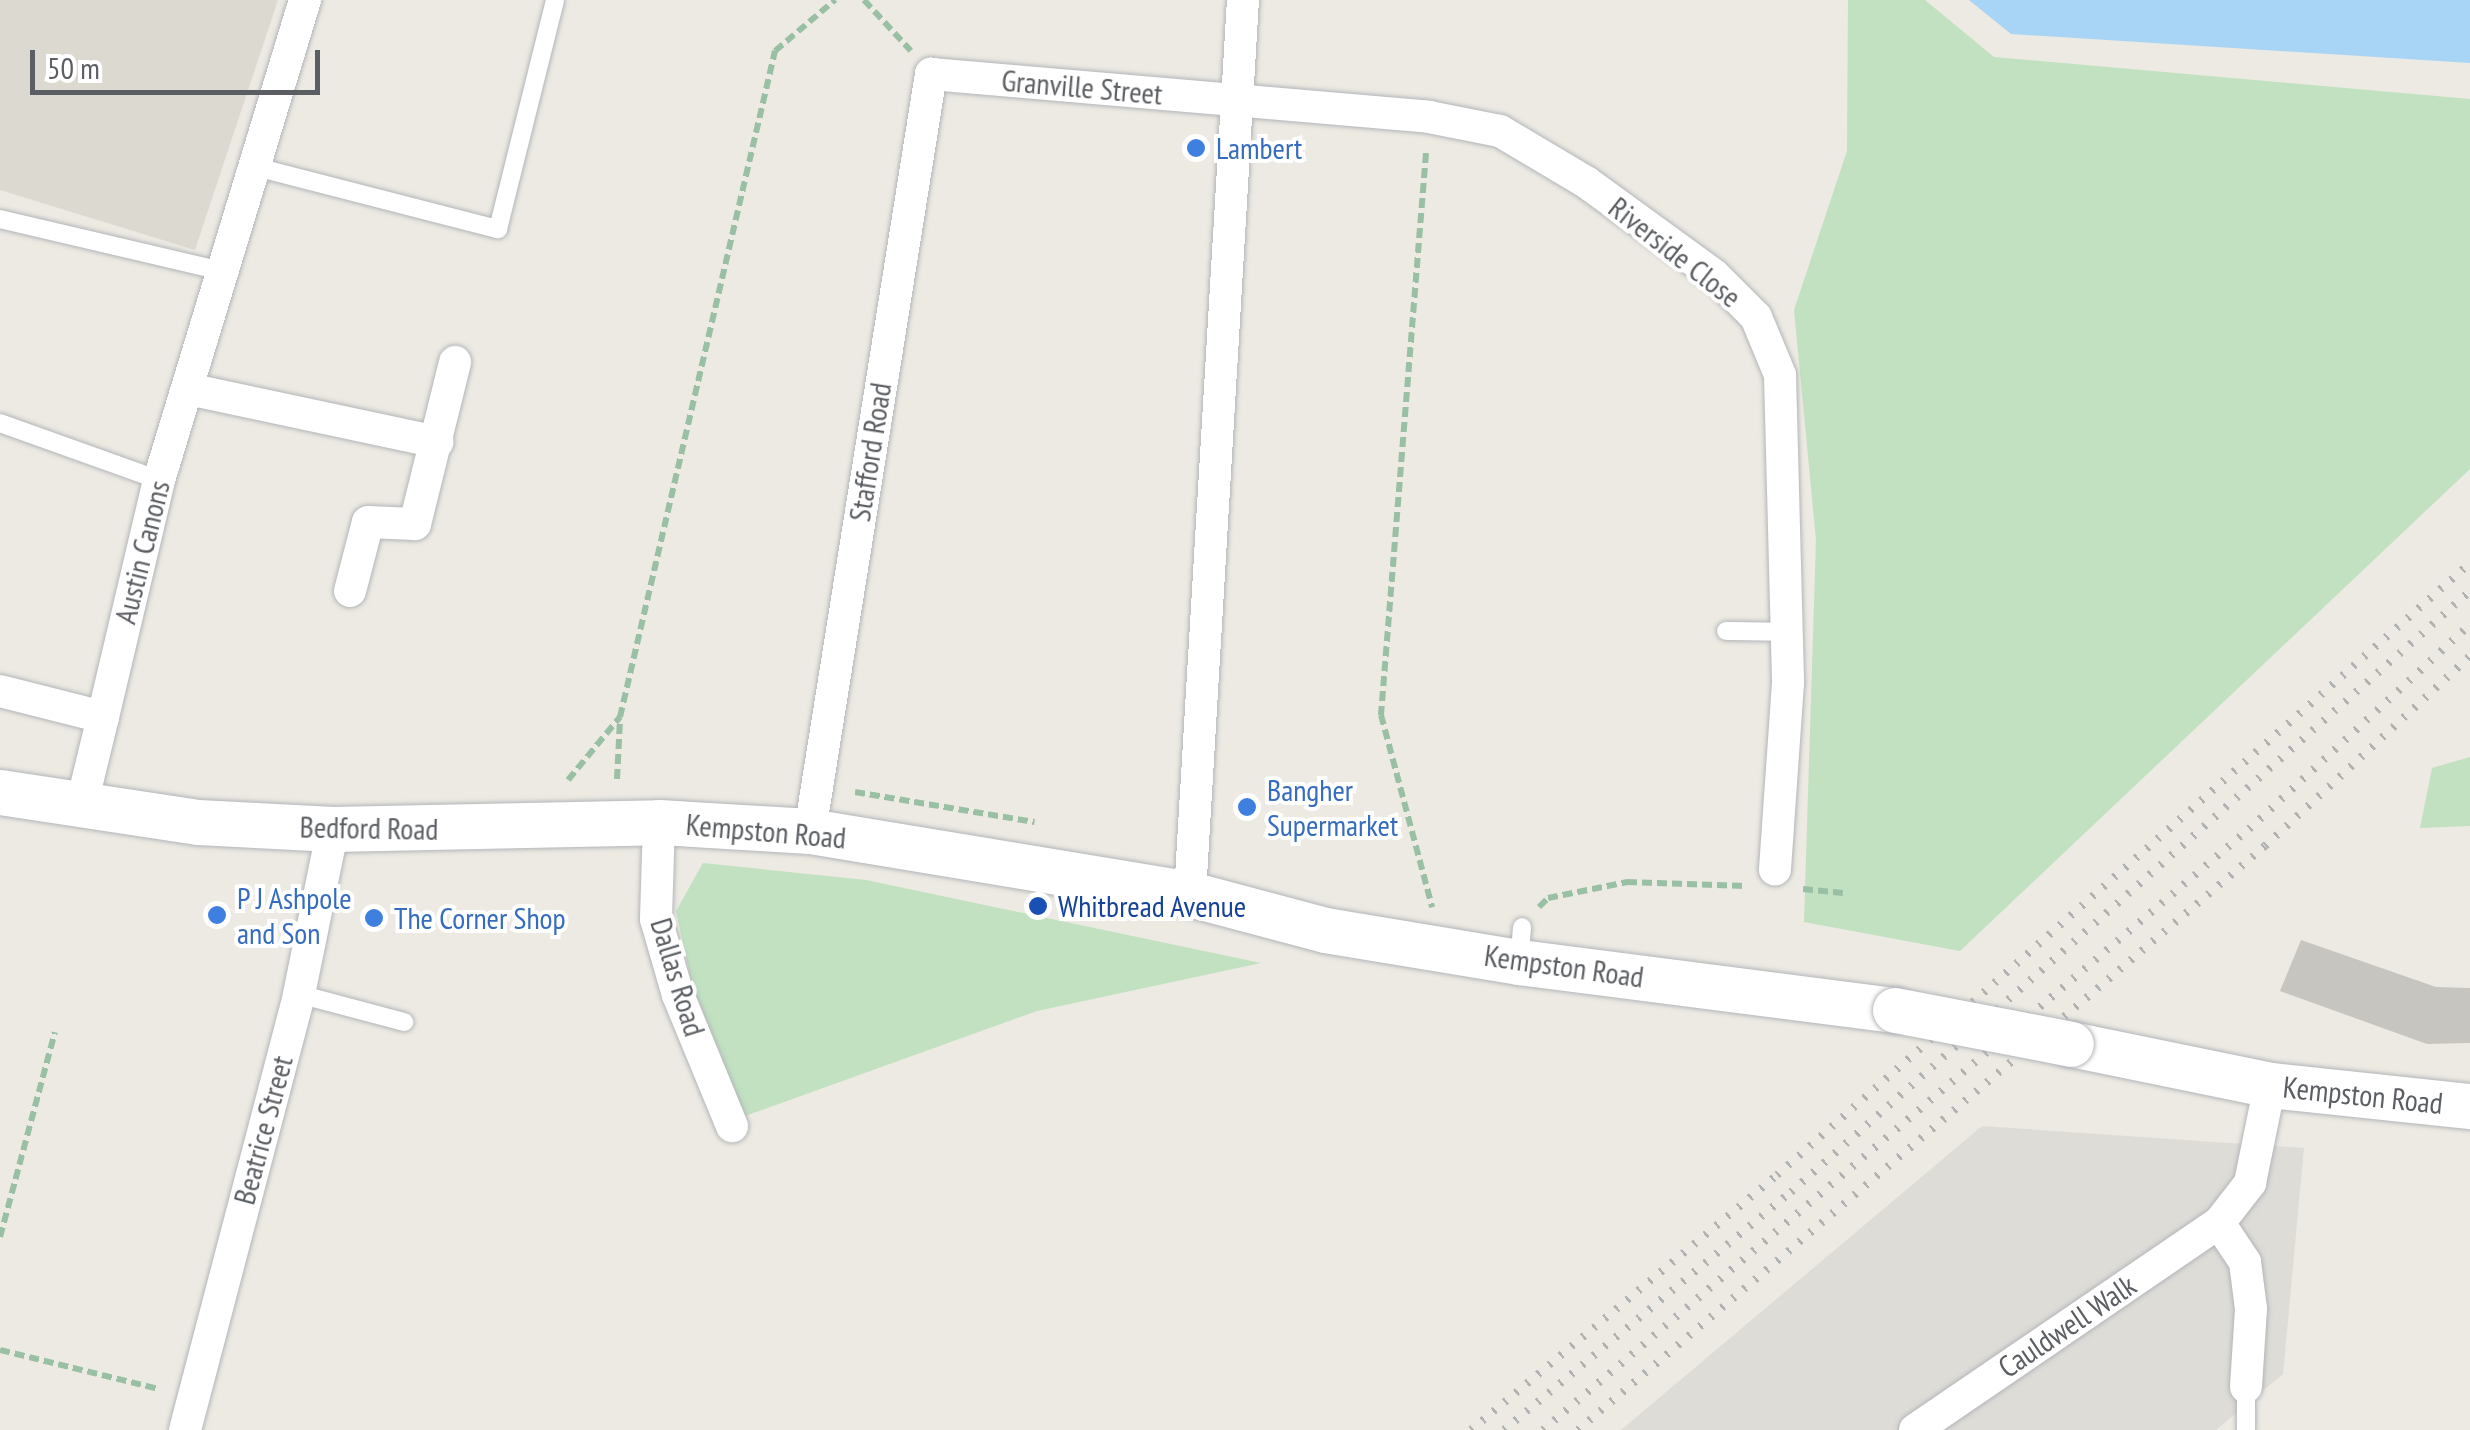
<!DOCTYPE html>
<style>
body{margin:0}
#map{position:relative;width:2470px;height:1430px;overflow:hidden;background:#eceae2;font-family:"PT Sans Narrow",sans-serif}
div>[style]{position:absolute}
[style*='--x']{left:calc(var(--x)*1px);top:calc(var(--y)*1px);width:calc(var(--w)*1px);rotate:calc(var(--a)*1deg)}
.industrial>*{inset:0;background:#dedcd7}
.education>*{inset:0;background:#dcd9d1}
.green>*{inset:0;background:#c1e1c1}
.water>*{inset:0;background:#a8d4f6}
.building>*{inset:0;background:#c7c5c0}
.path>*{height:6px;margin-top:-3px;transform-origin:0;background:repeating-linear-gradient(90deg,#99bfa4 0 10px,transparent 0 15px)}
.roads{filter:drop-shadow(0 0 2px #b3b5b9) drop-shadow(0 0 2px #b3b5b9)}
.service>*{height:18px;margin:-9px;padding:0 9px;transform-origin:9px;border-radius:9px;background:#fff}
.minor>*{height:32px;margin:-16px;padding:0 16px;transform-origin:16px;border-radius:16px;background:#fff}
.secondary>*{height:45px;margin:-22.5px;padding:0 22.5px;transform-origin:22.5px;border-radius:22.5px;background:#fff}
.rail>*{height:8px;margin-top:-4px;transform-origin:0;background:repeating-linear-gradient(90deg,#b1b2b2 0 2.5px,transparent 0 14.5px)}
.bridges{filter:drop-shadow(0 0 2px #b4b7bb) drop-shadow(0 0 2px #b4b7bb)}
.secondary-bridge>*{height:45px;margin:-22.5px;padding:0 22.5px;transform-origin:22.5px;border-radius:22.5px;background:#fff}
.dots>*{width:28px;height:28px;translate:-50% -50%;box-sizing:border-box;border:5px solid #fff;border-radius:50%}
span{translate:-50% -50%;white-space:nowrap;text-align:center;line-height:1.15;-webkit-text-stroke:8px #fff;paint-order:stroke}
.street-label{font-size:30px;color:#5b5e62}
.shop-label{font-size:30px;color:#366cbe}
.left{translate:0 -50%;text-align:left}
.transit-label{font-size:30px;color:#164399}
.scale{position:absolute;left:30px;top:50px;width:290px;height:45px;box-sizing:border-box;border:5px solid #5b5e62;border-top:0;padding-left:12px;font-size:30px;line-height:35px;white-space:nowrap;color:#5b5e62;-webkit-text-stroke:8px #fff;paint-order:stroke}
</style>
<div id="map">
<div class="industrial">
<div style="clip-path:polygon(1982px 1126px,2304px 1148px,2283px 1374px,2216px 1430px,1621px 1430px)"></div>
</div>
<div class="education">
<div style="clip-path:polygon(0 0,278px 0,195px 250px,0 190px)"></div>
</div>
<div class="green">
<div style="clip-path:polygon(1848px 0,1925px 0,1994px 57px,2470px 99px,2470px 469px,1960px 951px,1804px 922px,1816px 540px,1794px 310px,1847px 151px)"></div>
<div style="clip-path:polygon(2470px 757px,2470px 826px,2420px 828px,2432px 768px)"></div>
<div style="clip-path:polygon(703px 863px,866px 880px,1261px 963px,1037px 1011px,745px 1116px,692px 985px,676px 911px)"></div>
</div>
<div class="water">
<div style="clip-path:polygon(1969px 0,2470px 0,2470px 63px,2011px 34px)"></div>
</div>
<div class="building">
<div style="clip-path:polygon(2301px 940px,2436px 987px,2470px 988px,2470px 1043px,2427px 1044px,2280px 991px)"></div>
</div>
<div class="path">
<div style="--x:864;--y:0;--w:69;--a:47.3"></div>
<div style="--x:1426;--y:153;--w:564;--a:94.58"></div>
<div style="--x:1381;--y:715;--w:199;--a:75.1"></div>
<div style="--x:617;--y:779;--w:59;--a:-87.1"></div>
<div style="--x:568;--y:780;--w:82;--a:-50.5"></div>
<div style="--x:620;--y:717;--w:684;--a:-76.9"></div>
<div style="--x:775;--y:51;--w:79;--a:-40.4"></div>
<div style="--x:855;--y:792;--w:182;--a:9.5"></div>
<div style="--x:1803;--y:889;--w:40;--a:5.7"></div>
<div style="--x:1539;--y:907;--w:13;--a:-45"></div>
<div style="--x:1548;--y:898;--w:81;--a:-11.4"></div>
<div style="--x:1627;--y:882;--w:119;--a:1.9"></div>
<div style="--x:0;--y:1237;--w:212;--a:-75"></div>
<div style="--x:0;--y:1350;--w:164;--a:13.8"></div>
</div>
<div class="roads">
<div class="service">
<div style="--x:256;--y:167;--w:250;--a:14.4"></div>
<div style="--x:498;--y:229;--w:236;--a:-76"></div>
<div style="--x:0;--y:219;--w:232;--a:13.2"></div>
<div style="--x:0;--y:423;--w:169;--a:19.7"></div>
<div style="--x:1726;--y:631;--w:61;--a:0.9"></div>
<div style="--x:1519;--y:962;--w:35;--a:-85"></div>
<div style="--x:299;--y:994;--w:109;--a:14.9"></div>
<div style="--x:2246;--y:1430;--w:43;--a:-90"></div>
</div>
<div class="minor">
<div style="--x:188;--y:389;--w:255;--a:12"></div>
<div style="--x:350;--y:591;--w:71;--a:-75.4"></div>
<div style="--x:368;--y:522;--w:47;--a:2.4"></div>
<div style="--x:415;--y:524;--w:167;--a:-76.1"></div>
<div style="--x:0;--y:691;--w:106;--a:14.2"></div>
<div style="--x:103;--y:717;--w:93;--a:103.7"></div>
<div style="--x:103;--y:717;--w:244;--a:-76.7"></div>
<div style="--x:159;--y:480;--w:502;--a:-73.08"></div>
<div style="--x:659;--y:822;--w:97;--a:91.8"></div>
<div style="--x:656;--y:919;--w:79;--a:73.9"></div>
<div style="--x:678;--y:995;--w:142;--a:67.6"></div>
<div style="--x:810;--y:831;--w:767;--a:-80.92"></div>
<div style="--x:931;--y:74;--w:500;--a:4.9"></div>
<div style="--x:1429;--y:117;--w:72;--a:11.2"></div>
<div style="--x:1500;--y:131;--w:100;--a:30.7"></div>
<div style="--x:1586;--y:182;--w:158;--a:36"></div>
<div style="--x:1714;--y:275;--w:59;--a:45"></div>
<div style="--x:1756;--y:317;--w:63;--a:67.5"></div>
<div style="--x:1780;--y:375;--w:308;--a:88.5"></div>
<div style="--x:1788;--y:683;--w:187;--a:94"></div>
<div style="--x:1190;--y:894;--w:896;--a:-86.61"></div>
<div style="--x:2219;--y:1223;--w:47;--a:56.3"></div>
<div style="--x:2245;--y:1262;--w:47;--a:82.7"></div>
<div style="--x:2251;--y:1309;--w:78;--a:93.7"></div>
<div style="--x:185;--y:1430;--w:451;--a:-75.3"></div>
<div style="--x:299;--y:994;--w:168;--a:-78.4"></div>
<div style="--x:1915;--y:1430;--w:368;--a:-34.3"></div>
<div style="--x:2219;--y:1223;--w:51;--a:-52.2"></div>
<div style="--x:2250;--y:1183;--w:100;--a:-78.5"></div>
</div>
<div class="secondary">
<div style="--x:0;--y:792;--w:200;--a:8.6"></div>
<div style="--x:198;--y:822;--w:135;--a:3"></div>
<div style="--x:333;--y:829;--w:326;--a:-1.2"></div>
<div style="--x:659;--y:822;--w:151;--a:3.4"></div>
<div style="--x:810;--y:831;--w:385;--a:9.4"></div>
<div style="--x:1190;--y:894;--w:140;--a:14.9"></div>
<div style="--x:1325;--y:930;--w:197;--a:9.4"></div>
<div style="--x:1519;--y:962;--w:379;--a:7.3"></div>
<div style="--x:2071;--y:1044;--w:203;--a:11.6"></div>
<div style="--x:2270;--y:1085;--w:201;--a:6"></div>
</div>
</div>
<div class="rail">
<div style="--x:1471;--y:1430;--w:398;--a:-39.8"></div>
<div style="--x:1777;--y:1175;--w:925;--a:-41.45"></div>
<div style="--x:1504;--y:1430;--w:373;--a:-39.7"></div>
<div style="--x:1791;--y:1192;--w:907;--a:-41.51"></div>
<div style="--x:1543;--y:1430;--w:927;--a:-40.41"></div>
<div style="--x:2249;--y:829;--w:301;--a:-42.8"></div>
<div style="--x:1578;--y:1430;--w:902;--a:-40.37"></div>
<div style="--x:2265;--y:846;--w:280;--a:-42.8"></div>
</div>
<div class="bridges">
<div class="secondary-bridge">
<div style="--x:1895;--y:1010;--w:179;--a:10.9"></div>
</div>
</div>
<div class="dots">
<div style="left:1196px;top:148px;background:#3f7fe0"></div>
<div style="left:1247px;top:807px;background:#3f7fe0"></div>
<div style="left:1038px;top:906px;background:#1a4fb4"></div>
<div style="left:217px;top:915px;background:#3f7fe0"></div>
<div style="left:374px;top:918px;background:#3f7fe0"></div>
</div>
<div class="street-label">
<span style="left:1082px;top:87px;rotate:5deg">Granville Street</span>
<span style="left:1675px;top:252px;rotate:38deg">Riverside Close</span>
<span style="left:870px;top:452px;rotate:-81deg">Stafford Road</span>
<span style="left:142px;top:552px;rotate:-76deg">Austin Canons</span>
<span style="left:369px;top:828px;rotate:1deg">Bedford Road</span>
<span style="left:766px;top:831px;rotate:5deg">Kempston Road</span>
<span style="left:1564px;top:966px;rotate:8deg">Kempston Road</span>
<span style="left:678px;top:977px;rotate:73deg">Dallas Road</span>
<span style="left:2363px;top:1095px;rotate:6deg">Kempston Road</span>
<span style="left:263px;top:1130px;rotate:-75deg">Beatrice Street</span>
<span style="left:2067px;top:1326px;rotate:-34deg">Cauldwell Walk</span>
</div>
<div class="shop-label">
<span class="left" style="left:1216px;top:148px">Lambert</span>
<span class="left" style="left:1267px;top:807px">Bangher<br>Supermarket</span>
<span class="left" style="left:237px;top:915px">P J Ashpole<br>and Son</span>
<span class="left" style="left:394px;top:918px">The Corner Shop</span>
</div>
<div class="transit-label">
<span class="left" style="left:1058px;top:906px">Whitbread Avenue</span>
</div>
<div class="scale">50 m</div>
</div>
